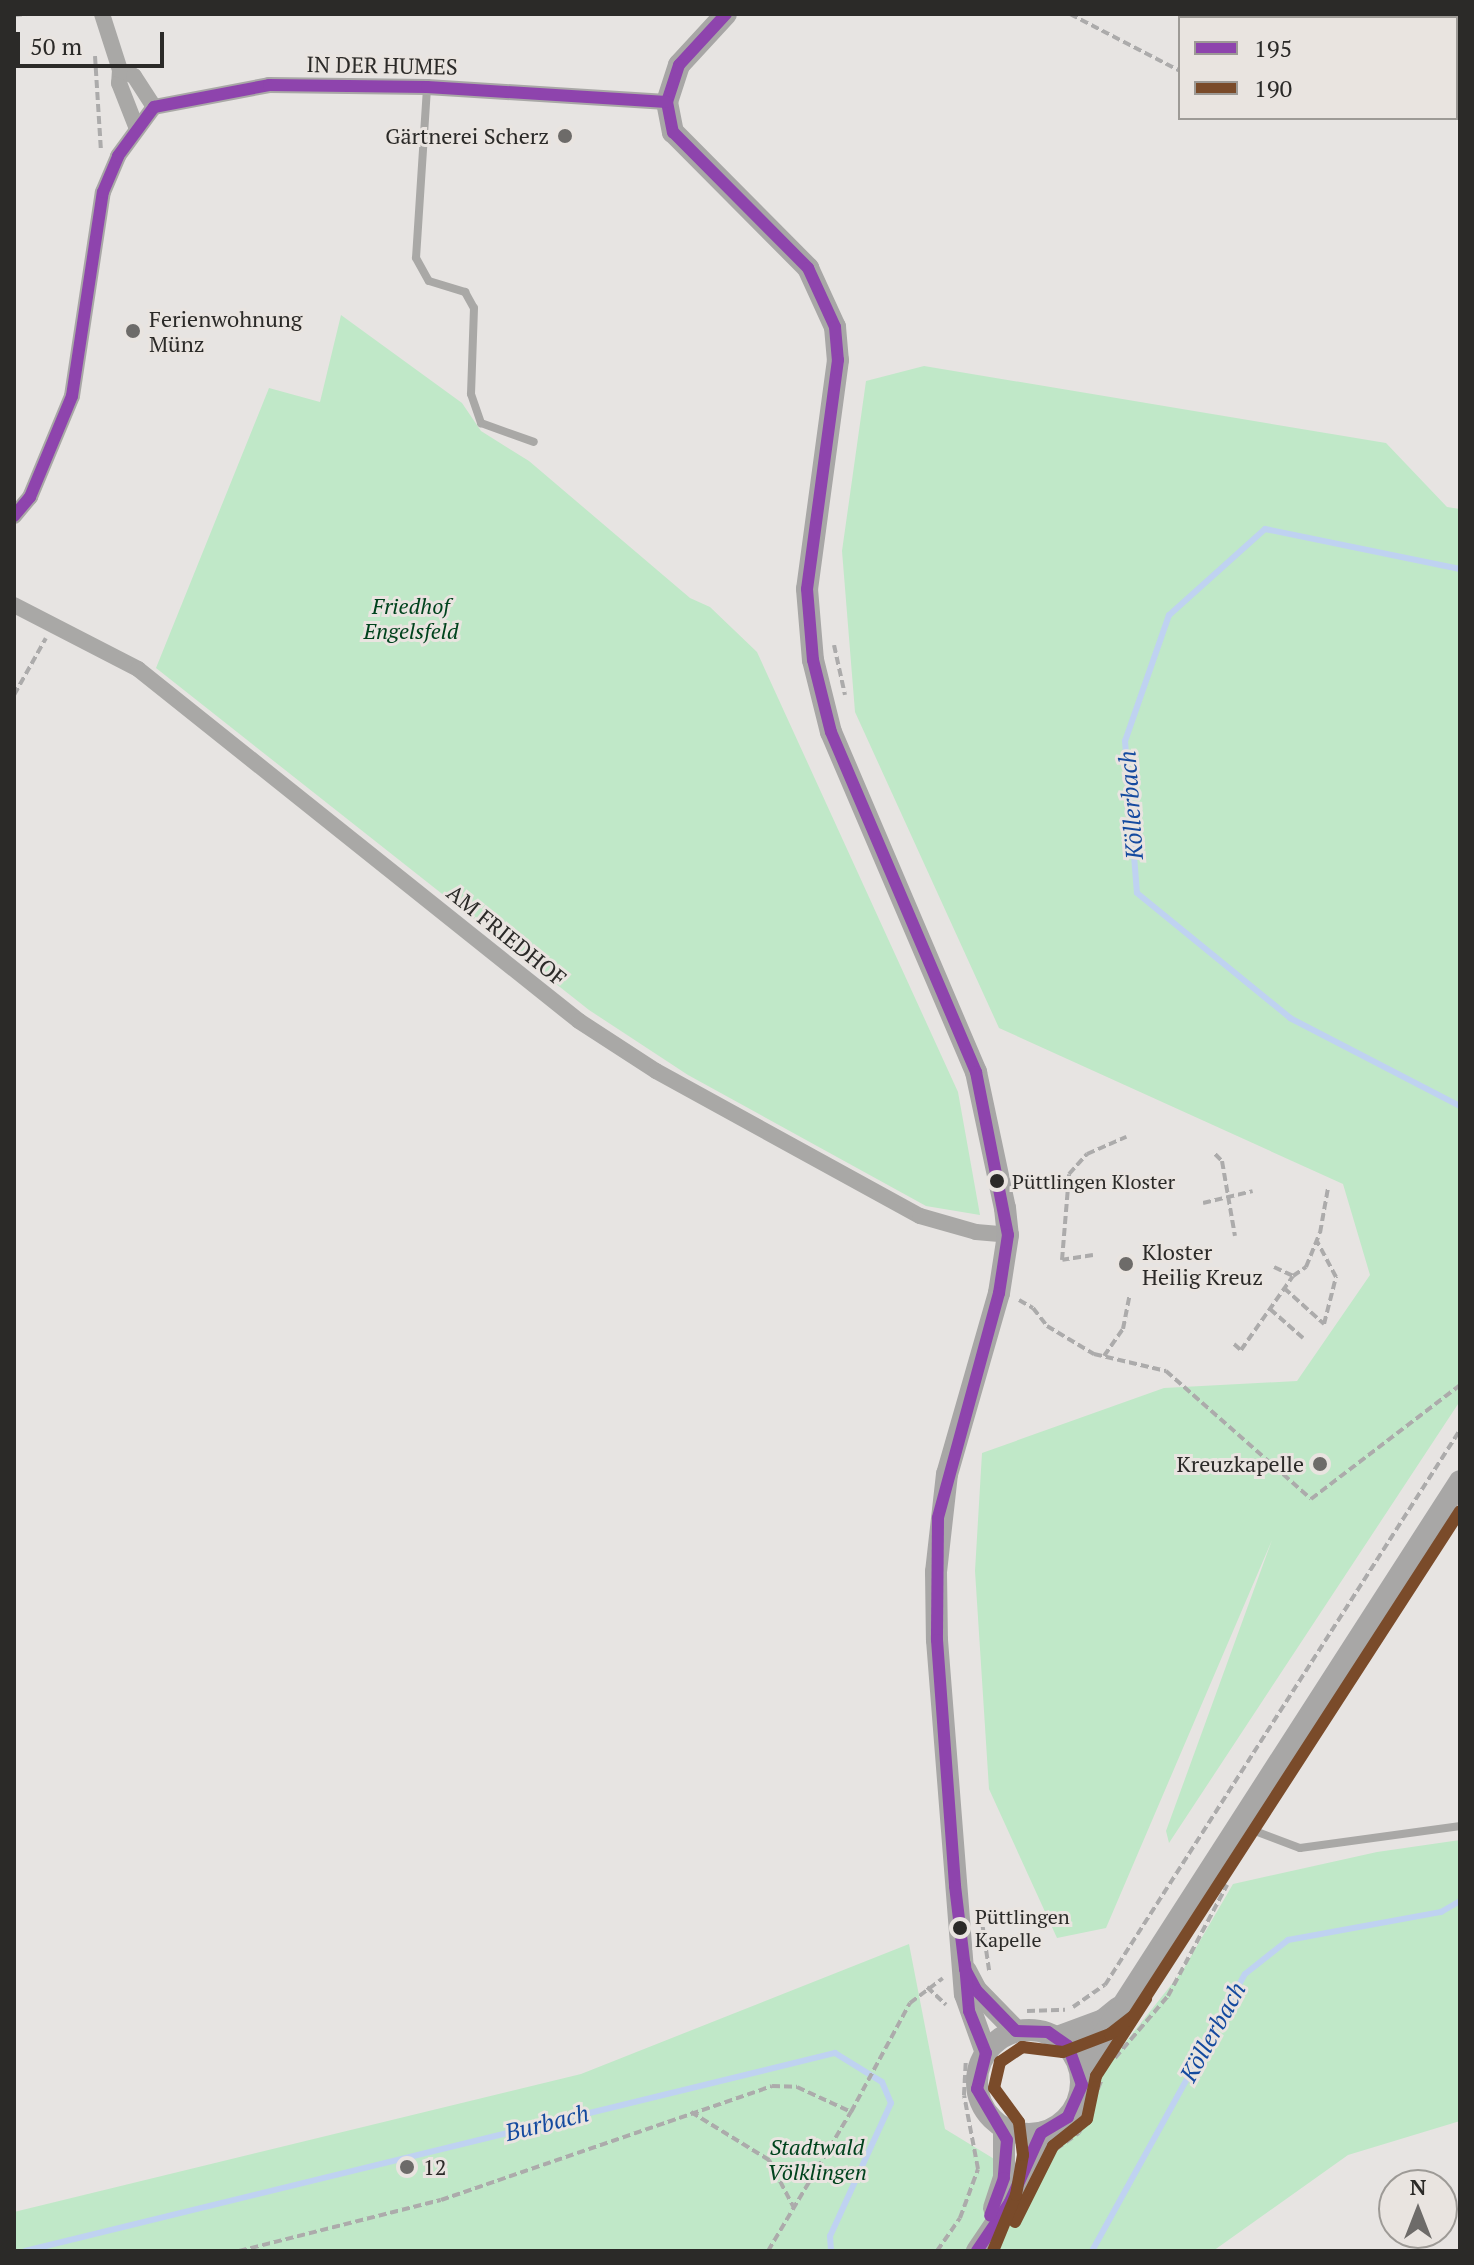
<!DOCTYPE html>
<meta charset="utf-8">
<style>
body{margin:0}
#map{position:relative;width:1474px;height:2265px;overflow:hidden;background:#e7e4e2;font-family:"PT Serif",serif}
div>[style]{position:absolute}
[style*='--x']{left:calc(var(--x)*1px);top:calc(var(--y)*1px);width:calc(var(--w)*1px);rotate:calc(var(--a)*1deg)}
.green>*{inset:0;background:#c0e8c8}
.stream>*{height:6px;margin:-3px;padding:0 3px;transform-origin:3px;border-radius:3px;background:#bfd2f1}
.path>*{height:4px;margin-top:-2px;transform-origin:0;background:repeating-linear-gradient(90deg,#acabab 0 8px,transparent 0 12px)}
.lane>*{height:8px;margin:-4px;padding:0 4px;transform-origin:4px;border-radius:4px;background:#a9a8a6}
.street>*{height:16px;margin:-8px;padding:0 8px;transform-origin:8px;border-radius:8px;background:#a9a8a6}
.secondary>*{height:22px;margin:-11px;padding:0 11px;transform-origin:11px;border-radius:11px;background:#a8a7a6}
.secondary>.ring{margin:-11px;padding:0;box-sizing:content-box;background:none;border:22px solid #a8a7a6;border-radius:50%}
.bus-1>*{height:12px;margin:-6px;padding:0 6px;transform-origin:6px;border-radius:6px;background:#8e44ad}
.bus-2>*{height:12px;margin:-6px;padding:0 6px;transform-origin:6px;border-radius:6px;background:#7a4b2a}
.dots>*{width:22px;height:22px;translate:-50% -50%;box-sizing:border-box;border:4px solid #e9e4e0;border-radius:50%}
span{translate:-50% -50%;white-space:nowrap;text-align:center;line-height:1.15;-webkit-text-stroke:6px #e9e4e0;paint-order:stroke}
.bus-label{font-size:20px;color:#2b2a28}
.left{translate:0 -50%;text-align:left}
.street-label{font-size:22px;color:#2b2a28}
.poi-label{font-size:22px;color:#2b2a28}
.right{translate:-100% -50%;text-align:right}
.park-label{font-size:22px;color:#00431d;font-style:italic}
.water-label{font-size:24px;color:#144a9f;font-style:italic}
.frame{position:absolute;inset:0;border:16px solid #2b2a28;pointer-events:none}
.legend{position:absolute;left:1178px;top:16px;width:280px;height:104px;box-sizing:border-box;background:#e9e4e0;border:2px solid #9d9a96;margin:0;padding:10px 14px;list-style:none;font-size:24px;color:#2b2a28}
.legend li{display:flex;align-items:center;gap:16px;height:40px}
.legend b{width:40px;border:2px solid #9d9a96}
.north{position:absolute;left:1378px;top:2169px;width:80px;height:80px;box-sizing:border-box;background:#e9e4e0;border:2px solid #9d9a96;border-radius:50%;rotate:0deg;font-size:22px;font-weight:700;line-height:32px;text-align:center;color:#2b2a28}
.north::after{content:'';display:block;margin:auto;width:28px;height:36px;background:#6d6b69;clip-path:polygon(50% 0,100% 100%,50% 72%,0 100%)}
.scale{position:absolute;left:16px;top:32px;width:148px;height:36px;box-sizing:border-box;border:4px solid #2b2a28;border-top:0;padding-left:10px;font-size:24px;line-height:28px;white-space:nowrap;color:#2b2a28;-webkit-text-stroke:6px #e9e4e0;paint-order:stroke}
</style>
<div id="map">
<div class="green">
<div style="clip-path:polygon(341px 315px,462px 403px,481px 431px,529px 461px,690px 598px,710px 607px,757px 652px,958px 1092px,980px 1215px,926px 1206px,688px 1075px,589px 1010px,156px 668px,269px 388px,320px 402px)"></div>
<div style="clip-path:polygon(924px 366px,1386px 443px,1447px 507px,1460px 509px,1460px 1401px,1169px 1843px,1166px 1831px,1272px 1540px,1106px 1928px,1057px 1938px,989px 1789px,975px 1571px,982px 1453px,1164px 1388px,1297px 1381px,1370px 1275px,1343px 1184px,999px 1028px,855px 712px,842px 551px,866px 381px)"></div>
<div style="clip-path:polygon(1460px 1840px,1460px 2121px,1348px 2155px,1213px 2251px,14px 2251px,14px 2212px,581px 2074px,909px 1944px,945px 2129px,1037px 2185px,1050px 2144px,1075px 2132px,1109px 2063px,1183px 1970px,1233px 1884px,1377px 1852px)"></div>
</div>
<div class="stream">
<div style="--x:1460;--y:569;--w:199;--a:-168.4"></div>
<div style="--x:1265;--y:529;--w:129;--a:138.1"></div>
<div style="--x:1169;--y:615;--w:133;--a:109.2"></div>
<div style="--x:1125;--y:741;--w:152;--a:85.5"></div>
<div style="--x:1137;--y:893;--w:198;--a:39.2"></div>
<div style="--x:1290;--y:1018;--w:191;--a:27.4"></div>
<div style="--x:25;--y:2251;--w:834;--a:-13.74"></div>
<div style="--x:835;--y:2053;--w:55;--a:31.7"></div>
<div style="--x:882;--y:2082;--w:23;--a:67"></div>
<div style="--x:891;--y:2103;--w:146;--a:114.6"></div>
<div style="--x:830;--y:2236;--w:15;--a:86"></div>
<div style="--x:1092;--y:2251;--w:316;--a:-61.1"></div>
<div style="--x:1245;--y:1974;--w:55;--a:-38.3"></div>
<div style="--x:1288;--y:1940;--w:156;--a:-10.4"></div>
<div style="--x:1441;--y:1912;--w:22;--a:-30"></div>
</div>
<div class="path">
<div style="--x:785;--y:14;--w:45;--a:0"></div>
<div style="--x:1070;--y:14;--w:124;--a:27.4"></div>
<div style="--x:14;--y:15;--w:13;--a:-4"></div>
<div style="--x:95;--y:56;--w:95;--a:86.4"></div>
<div style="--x:1456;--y:72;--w:6;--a:-45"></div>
<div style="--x:1318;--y:118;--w:31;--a:0"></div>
<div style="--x:834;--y:645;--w:51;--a:77.6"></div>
<div style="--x:14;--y:695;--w:65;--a:-60.7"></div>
<div style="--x:1215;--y:1154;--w:10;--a:45"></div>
<div style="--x:1222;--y:1161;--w:76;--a:80.2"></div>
<div style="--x:1203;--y:1203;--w:51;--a:-13.5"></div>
<div style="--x:1093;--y:1255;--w:31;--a:171"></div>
<div style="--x:1062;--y:1260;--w:86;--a:-85.3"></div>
<div style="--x:1069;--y:1174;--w:27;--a:-48"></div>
<div style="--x:1087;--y:1154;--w:43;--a:-23.6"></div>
<div style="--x:1274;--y:1267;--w:21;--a:25"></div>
<div style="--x:1284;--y:1288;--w:54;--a:42"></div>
<div style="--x:1324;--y:1324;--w:49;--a:-75.7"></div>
<div style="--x:1336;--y:1277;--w:40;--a:-118"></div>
<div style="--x:1019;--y:1300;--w:16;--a:30"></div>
<div style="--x:1033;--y:1308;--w:23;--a:52"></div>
<div style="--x:1047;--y:1326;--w:55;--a:30.8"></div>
<div style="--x:1094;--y:1354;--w:74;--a:13.3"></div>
<div style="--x:1166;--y:1371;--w:193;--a:41.4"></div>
<div style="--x:1311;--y:1499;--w:188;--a:-37.4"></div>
<div style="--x:1270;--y:1309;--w:44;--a:41.3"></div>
<div style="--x:1234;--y:1344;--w:9;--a:41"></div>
<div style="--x:1241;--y:1350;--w:90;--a:-54.9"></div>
<div style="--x:1293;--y:1276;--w:16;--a:-35"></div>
<div style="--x:1306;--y:1267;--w:37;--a:-68"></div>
<div style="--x:1320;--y:1233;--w:46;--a:-79.9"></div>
<div style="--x:1104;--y:1356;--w:33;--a:-55"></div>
<div style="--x:1123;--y:1329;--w:33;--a:-79"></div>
<div style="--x:981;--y:1915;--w:56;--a:81.7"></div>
<div style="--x:927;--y:1987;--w:26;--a:43"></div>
<div style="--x:1073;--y:2007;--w:39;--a:-35"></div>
<div style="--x:1105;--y:1985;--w:659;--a:-57.4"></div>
<div style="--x:1027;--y:2011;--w:38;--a:-2"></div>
<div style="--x:1115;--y:2058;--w:82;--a:-49.5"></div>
<div style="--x:1168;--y:1996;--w:126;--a:-62"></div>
<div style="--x:691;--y:2112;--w:92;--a:31.6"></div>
<div style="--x:769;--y:2160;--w:54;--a:62.5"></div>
<div style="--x:1056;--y:2149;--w:28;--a:-35"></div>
<div style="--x:1079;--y:2133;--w:59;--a:-66.9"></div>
<div style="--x:239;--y:2251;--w:208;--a:-14.2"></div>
<div style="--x:441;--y:2200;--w:350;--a:-19"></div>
<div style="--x:772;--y:2086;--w:25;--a:2"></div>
<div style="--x:797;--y:2087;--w:60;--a:24.8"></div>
<div style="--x:851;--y:2112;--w:124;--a:-61.6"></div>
<div style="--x:910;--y:2003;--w:41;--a:-37.1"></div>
<div style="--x:768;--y:2251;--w:162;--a:-59.2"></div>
<div style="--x:937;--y:2251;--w:40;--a:-55.1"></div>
<div style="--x:960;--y:2218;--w:52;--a:-69.8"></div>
<div style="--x:978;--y:2169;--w:75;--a:-100.7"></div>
<div style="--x:964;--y:2095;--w:35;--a:-87"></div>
</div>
<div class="lane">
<div style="--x:427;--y:88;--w:170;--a:93.7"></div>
<div style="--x:416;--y:258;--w:26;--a:61"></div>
<div style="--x:429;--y:281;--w:38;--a:17"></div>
<div style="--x:465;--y:292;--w:18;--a:61"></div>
<div style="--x:474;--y:308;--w:86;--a:92"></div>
<div style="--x:471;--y:394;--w:31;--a:71"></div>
<div style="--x:481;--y:423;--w:56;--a:19.7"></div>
<div style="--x:1239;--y:1825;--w:65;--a:20.7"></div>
<div style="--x:1300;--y:1848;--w:162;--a:-7.8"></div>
</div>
<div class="street">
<div style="--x:102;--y:14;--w:59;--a:72.2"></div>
<div style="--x:120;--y:70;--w:13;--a:94"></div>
<div style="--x:119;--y:83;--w:49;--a:68.6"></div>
<div style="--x:120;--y:70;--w:15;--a:23"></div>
<div style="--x:134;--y:76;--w:37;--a:57"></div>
<div style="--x:14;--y:516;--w:25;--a:-50"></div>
<div style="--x:30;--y:497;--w:109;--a:-67.4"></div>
<div style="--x:72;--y:396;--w:206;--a:-81.4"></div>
<div style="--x:103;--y:192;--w:39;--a:-67"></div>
<div style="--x:118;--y:156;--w:61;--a:-53.7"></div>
<div style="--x:154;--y:107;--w:117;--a:-10.8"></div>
<div style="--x:269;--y:85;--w:158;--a:0.7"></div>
<div style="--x:427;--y:87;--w:240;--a:3.6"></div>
<div style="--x:14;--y:605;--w:140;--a:27.3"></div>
<div style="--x:138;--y:669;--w:564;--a:38.6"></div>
<div style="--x:579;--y:1021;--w:92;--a:33"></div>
<div style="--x:656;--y:1071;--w:301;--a:28.8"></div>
<div style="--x:920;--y:1216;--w:58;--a:15.9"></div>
<div style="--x:976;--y:1232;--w:32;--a:5"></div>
</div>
<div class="secondary">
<div style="--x:726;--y:14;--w:69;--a:132.7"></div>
<div style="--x:679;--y:65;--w:39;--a:108"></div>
<div style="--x:667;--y:102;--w:31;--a:79"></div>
<div style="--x:673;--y:132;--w:192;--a:45.2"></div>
<div style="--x:808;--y:268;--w:65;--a:65.4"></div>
<div style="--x:835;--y:327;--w:33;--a:85"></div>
<div style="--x:838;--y:360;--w:231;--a:97.7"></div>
<div style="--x:807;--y:589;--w:71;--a:85.2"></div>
<div style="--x:813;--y:660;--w:74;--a:76"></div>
<div style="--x:831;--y:732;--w:370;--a:66.9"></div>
<div style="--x:976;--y:1072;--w:139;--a:78"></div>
<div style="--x:1005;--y:1208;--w:27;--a:84"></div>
<div style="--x:1008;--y:1235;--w:59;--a:98.8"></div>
<div style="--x:999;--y:1293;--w:188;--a:106"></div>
<div style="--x:947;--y:1474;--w:99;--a:96.4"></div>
<div style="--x:936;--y:1572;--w:68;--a:89.2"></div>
<div style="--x:937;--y:1640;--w:355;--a:85.5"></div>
<div style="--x:965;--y:1994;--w:63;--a:70.4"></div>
<div style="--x:966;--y:1971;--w:21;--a:62"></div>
<div style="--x:976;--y:1990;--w:57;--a:45.7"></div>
<div class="ring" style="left:977px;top:2030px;width:82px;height:82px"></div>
<div style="--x:1057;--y:2037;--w:49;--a:-20.3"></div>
<div style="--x:1103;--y:2020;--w:19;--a:-39"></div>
<div style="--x:1081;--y:2070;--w:700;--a:-57.24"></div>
<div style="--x:994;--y:2208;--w:32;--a:-72"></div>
<div style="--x:1004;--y:2178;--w:50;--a:-90"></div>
<div style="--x:977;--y:2251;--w:59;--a:-56"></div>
<div style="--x:1010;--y:2202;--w:76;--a:-65.8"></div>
</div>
<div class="bus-1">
<div style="--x:726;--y:14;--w:69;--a:132.7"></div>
<div style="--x:679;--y:65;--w:39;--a:108"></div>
<div style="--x:667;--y:102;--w:31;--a:79"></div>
<div style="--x:673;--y:132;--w:192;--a:45.2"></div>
<div style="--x:808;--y:268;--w:65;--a:65.4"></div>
<div style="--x:835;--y:327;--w:33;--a:85"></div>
<div style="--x:838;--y:360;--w:231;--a:97.7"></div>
<div style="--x:807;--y:589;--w:71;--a:85.2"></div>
<div style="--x:813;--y:660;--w:74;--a:76"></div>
<div style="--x:831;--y:732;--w:370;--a:66.9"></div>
<div style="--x:976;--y:1072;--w:166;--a:78.9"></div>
<div style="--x:1008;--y:1235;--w:59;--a:98.8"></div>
<div style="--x:999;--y:1293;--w:233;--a:105.2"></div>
<div style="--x:938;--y:1518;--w:122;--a:90.5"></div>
<div style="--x:937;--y:1640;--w:247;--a:85.8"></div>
<div style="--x:955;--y:1886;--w:84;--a:83.1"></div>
<div style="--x:965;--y:1969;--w:24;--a:62"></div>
<div style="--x:976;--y:1990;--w:57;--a:45.7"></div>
<div style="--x:1016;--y:2031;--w:32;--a:2"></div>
<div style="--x:1048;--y:2032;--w:24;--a:35"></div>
<div style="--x:1068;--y:2046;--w:41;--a:70.3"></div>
<div style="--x:1082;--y:2085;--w:35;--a:114"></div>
<div style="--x:1068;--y:2117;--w:31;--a:149"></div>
<div style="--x:1041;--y:2133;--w:76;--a:114.2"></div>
<div style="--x:1010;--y:2202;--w:59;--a:124"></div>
<div style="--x:14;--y:516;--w:25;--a:-50"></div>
<div style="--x:30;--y:497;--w:109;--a:-67.4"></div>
<div style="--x:72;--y:396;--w:206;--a:-81.4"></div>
<div style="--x:103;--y:192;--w:39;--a:-67"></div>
<div style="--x:118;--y:156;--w:61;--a:-53.7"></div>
<div style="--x:154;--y:107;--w:117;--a:-10.8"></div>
<div style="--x:269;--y:85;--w:158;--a:0.7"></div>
<div style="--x:427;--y:87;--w:240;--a:3.6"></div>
<div style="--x:965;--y:1964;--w:47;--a:85.1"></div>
<div style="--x:969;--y:2011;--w:45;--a:68"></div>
<div style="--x:986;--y:2053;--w:37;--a:104"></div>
<div style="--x:977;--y:2089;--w:59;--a:59.5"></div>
<div style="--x:1007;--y:2140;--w:38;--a:95"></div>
<div style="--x:1004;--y:2178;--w:40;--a:110.2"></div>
</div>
<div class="bus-2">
<div style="--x:1015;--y:2222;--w:85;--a:-63.4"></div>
<div style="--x:1053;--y:2146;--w:43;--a:-38.5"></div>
<div style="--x:1087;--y:2119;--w:44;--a:-78.2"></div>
<div style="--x:1096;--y:2076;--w:92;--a:-57"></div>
<div style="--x:993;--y:2251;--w:61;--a:-67.7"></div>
<div style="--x:1016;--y:2195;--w:41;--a:-80.1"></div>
<div style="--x:1023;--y:2155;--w:33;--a:-97"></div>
<div style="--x:1019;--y:2122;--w:42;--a:-126.3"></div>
<div style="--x:994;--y:2088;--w:27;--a:-77"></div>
<div style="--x:1000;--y:2062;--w:27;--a:-34"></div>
<div style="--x:1022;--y:2047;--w:41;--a:7"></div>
<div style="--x:1063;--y:2052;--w:50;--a:-21"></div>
<div style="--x:1110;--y:2034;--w:31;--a:-38"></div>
<div style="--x:1134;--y:2015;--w:600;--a:-57.1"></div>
</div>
<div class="dots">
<div style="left:565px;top:136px;background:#6d6b69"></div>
<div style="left:133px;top:331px;background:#6d6b69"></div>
<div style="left:997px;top:1181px;background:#2b2a28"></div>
<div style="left:1126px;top:1264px;background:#6d6b69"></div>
<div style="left:1320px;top:1464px;background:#6d6b69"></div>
<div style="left:960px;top:1928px;background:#2b2a28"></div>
<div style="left:407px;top:2167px;background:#6d6b69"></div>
</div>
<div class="bus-label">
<span class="left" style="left:1012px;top:1181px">Püttlingen Kloster</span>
<span class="left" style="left:975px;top:1928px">Püttlingen<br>Kapelle</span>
</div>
<div class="street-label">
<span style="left:382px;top:65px;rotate:1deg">IN DER HUMES</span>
<span style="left:507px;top:935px;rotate:39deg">AM FRIEDHOF</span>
</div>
<div class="poi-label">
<span class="right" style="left:549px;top:136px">Gärtnerei Scherz</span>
<span class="left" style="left:149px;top:331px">Ferienwohnung<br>Münz</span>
<span class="left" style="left:1142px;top:1264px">Kloster<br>Heilig Kreuz</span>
<span class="right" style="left:1304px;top:1464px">Kreuzkapelle</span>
<span class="left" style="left:423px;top:2167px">12</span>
</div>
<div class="park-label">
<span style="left:411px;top:618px">Friedhof<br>Engelsfeld</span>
<span style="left:817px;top:2159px">Stadtwald<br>Völklingen</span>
</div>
<div class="water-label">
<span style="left:1131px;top:805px;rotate:-94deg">Köllerbach</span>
<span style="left:1213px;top:2032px;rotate:-61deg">Köllerbach</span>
<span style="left:547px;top:2123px;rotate:-14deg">Burbach</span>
</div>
<div class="frame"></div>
<ul class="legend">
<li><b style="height:10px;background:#8e44ad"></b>195</li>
<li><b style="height:10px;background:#7a4b2a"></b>190</li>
</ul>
<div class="north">N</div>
<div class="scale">50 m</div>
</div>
